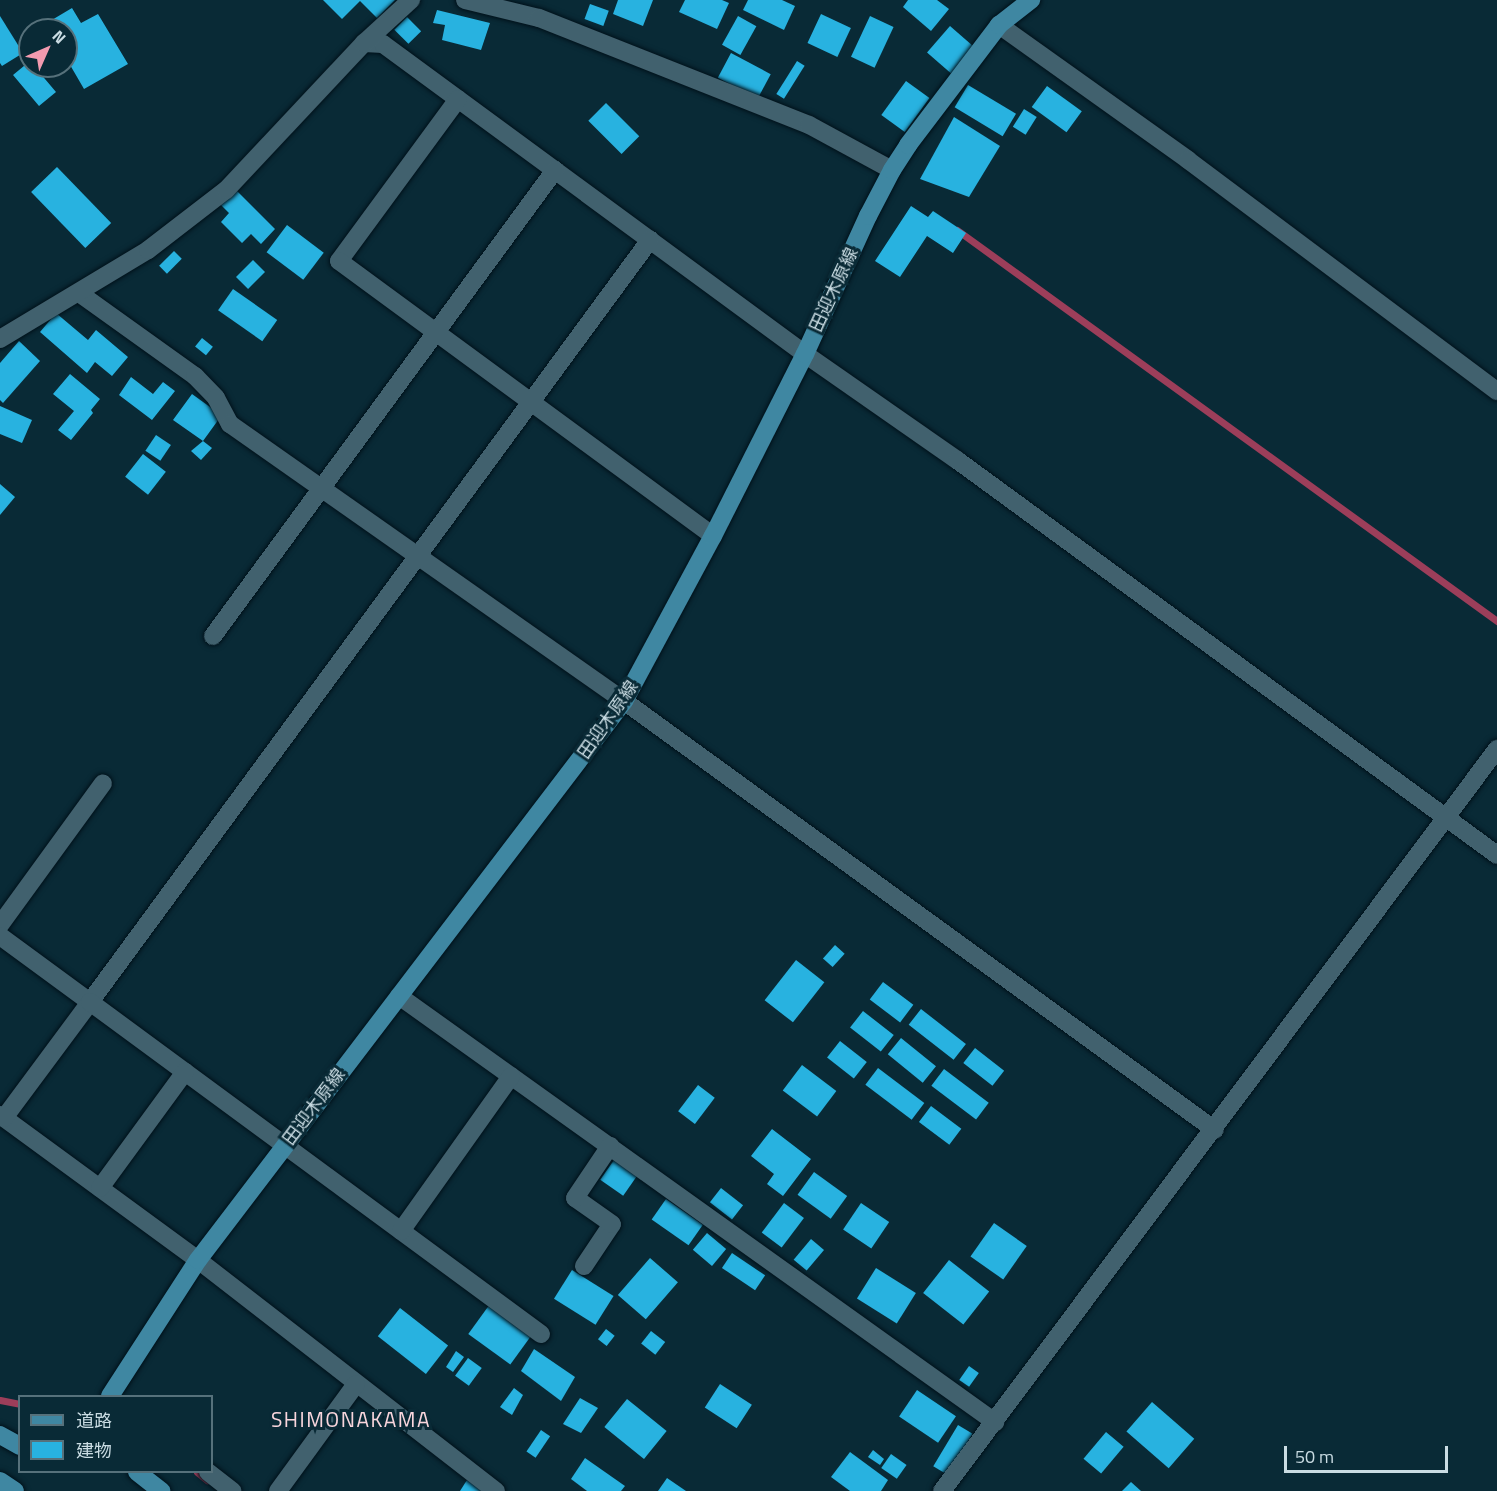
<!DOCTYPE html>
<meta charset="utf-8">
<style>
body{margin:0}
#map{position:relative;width:1497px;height:1491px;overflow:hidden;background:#092a36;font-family:"Titillium Web","Noto Sans JP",sans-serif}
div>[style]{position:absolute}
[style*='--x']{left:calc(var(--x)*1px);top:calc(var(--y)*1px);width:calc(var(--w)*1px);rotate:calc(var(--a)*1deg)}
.stream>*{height:7px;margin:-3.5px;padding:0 3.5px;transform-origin:3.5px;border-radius:3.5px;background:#9c3e5a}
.building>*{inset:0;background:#28b2e0;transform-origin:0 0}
.roads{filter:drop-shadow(0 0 2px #00111a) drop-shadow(0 0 2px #00111a)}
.minor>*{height:18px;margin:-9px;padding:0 9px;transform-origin:9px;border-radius:9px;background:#41616e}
.major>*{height:18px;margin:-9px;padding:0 9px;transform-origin:9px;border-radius:9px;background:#3f87a2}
span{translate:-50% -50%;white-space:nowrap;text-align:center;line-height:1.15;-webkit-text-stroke:6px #092a36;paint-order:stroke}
.street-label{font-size:18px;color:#cadce3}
.quarter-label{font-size:21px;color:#f9d6dd;letter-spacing:1.5px}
.legend{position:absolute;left:18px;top:1395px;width:195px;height:78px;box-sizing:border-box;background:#092a36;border:2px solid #56717b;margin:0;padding:8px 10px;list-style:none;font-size:18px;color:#cadce3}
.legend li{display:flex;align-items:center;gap:12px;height:30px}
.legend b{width:30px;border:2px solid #56717b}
.north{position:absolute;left:18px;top:18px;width:60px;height:60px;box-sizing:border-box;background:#092a36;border:2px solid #56717b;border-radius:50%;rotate:45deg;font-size:16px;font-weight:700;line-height:24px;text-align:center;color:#cadce3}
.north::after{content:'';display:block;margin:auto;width:21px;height:27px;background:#f29aaf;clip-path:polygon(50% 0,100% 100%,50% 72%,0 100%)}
.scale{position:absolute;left:1284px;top:1446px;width:164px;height:27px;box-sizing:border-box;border:3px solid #cadce3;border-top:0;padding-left:8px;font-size:18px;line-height:21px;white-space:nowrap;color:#cadce3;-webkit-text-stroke:4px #092a36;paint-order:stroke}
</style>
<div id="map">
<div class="stream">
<div style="--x:957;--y:230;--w:667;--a:35.91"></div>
<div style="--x:0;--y:1400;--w:20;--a:11"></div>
<div style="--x:197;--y:1472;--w:13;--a:39"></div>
</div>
<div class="building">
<div style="clip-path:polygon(323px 0,395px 0,377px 18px,360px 1px,342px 19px)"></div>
<div style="clip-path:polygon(618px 0,653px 0,643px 26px,613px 14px)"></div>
<div style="clip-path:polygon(685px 0,722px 0,729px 3px,717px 29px,679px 12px)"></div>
<div style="clip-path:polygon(748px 0,782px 0,795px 6px,784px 30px,743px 10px)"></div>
<div style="clip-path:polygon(908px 0,937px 0,949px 9px,931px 31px,903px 7px)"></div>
<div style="left:590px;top:4px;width:20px;height:16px;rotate:20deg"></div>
<div style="clip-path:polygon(72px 8px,81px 23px,98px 14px,128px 64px,84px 89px,66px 58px,66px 30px,35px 30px)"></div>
<div style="clip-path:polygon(437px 10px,490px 23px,481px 50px,442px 40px,445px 25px,433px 23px)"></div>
<div style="left:821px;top:14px;width:33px;height:32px;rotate:25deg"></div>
<div style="clip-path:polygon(0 16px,23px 53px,2px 66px,0 63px)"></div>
<div style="left:738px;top:16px;width:21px;height:33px;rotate:29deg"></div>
<div style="left:870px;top:16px;width:26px;height:45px;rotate:25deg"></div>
<div style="left:407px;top:17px;width:20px;height:18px;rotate:45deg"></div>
<div style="left:950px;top:26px;width:35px;height:35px;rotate:41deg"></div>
<div style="clip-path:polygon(30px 33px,30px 53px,21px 38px)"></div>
<div style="left:731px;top:53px;width:45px;height:28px;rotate:28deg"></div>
<div style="clip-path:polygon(30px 61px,30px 66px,34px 66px,56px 92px,39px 106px,13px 75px)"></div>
<div style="left:797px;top:61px;width:9px;height:39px;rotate:32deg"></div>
<div style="left:906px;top:81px;width:29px;height:42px;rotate:36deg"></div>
<div style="left:968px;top:85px;width:56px;height:26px;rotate:31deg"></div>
<div style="left:1047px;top:86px;width:43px;height:26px;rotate:36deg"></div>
<div style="left:606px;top:103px;width:47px;height:25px;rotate:45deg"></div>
<div style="left:1024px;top:109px;width:15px;height:21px;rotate:32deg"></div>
<div style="clip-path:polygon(954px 117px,1000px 146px,969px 197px,920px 179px)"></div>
<div style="left:57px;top:167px;width:78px;height:36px;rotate:46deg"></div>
<div style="clip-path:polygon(235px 189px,275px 229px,261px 244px,251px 234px,242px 243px,221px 222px,229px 213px,220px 204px)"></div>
<div style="clip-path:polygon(911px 206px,928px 217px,933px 211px,966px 233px,953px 253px,927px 236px,900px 277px,875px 261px)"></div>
<div style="left:287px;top:225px;width:46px;height:34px;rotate:37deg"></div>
<div style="left:174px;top:251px;width:11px;height:21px;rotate:45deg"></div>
<div style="left:253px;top:260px;width:17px;height:24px;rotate:45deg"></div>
<div style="left:233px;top:289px;width:54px;height:26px;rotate:35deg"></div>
<div style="clip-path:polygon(56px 313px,88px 340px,96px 330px,128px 357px,112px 376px,95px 362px,87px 373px,40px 332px)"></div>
<div style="left:202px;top:338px;width:14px;height:11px;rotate:39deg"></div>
<div style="clip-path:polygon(19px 341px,40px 361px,3px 403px,0 400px,0 363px)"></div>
<div style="clip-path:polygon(70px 374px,100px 399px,91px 410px,93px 413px,71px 440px,58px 430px,74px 411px,53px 394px)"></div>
<div style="clip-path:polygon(131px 377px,153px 394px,163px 382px,175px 391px,152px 420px,119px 395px)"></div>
<div style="clip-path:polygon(192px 394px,217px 412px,224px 412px,203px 441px,173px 420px)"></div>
<div style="clip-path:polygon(0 406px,32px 420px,22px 443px,0 434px)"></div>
<div style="left:156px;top:435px;width:18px;height:19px;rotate:34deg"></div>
<div style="clip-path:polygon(203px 441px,212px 448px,201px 460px,191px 451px)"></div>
<div style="left:143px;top:454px;width:29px;height:29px;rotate:38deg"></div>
<div style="clip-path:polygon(0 484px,15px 497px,0 515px)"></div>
<div style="left:835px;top:945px;width:13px;height:18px;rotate:42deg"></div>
<div style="left:796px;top:960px;width:36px;height:51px;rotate:38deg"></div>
<div style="left:883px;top:982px;width:38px;height:22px;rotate:37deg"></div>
<div style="left:921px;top:1009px;width:57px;height:20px;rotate:38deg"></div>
<div style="left:863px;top:1011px;width:39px;height:21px;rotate:38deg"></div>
<div style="left:901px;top:1038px;width:45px;height:21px;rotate:39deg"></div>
<div style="left:840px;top:1041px;width:34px;height:21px;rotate:38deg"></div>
<div style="left:975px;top:1048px;width:37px;height:19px;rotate:38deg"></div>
<div style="left:802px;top:1065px;width:43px;height:32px;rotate:37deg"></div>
<div style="left:878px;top:1068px;width:58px;height:21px;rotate:37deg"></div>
<div style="left:944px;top:1069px;width:56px;height:21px;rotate:37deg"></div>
<div style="left:698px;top:1085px;width:21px;height:33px;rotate:37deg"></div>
<div style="left:931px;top:1106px;width:38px;height:20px;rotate:37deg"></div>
<div style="clip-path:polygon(772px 1129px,811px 1159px,783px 1196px,767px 1184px,774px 1174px,751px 1156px)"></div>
<div style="left:614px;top:1160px;width:28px;height:24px;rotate:35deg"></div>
<div style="left:814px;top:1172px;width:41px;height:28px;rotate:36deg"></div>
<div style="left:721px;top:1188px;width:28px;height:18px;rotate:38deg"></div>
<div style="left:666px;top:1199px;width:45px;height:25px;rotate:35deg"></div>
<div style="left:784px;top:1203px;width:25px;height:37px;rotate:37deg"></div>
<div style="left:861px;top:1203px;width:34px;height:32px;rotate:34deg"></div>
<div style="left:994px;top:1223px;width:40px;height:41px;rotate:35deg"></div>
<div style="left:707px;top:1233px;width:25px;height:22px;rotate:40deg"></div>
<div style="left:811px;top:1239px;width:17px;height:27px;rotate:40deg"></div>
<div style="left:732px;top:1253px;width:40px;height:18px;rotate:34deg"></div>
<div style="left:650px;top:1258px;width:37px;height:49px;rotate:41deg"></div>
<div style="left:949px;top:1260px;width:51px;height:42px;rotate:38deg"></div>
<div style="left:876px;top:1268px;width:47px;height:36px;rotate:32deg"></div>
<div style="left:572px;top:1270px;width:49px;height:34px;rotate:32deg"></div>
<div style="left:490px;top:1304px;width:52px;height:37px;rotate:36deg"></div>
<div style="left:400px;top:1308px;width:61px;height:36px;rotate:38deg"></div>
<div style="left:606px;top:1329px;width:11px;height:13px;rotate:38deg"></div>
<div style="left:651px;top:1331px;width:18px;height:16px;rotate:38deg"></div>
<div style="clip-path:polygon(534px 1349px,575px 1377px,561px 1401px,521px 1371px)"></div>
<div style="clip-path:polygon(456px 1351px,464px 1357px,453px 1372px,446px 1367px)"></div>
<div style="left:468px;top:1358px;width:17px;height:22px;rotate:36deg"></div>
<div style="left:969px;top:1366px;width:12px;height:17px;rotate:35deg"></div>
<div style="left:720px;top:1384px;width:38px;height:28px;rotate:33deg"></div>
<div style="clip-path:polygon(514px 1388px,523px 1395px,512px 1415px,500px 1407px)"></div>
<div style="left:917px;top:1390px;width:47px;height:32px;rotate:34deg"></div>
<div style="clip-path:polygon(580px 1398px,598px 1408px,581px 1433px,563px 1424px)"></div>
<div style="left:627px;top:1399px;width:51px;height:36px;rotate:39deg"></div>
<div style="left:1152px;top:1402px;width:56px;height:39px;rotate:41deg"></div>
<div style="left:958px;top:1425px;width:17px;height:48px;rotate:31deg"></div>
<div style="left:541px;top:1430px;width:11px;height:26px;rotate:34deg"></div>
<div style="left:1106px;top:1432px;width:23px;height:35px;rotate:40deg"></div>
<div style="clip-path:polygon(873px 1450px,884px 1459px,880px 1465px,868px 1457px)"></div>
<div style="clip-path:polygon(850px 1452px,888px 1480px,881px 1491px,850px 1491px,831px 1477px)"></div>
<div style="left:891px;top:1454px;width:19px;height:17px;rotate:35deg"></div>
<div style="clip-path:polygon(585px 1458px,625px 1486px,621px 1491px,587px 1491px,571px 1479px)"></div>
<div style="clip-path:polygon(667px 1478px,686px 1491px,658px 1491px)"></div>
<div style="clip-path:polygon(467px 1480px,484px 1491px,460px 1491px)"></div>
<div style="clip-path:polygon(1131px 1482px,1141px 1491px,1122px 1491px)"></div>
</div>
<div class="roads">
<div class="minor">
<div style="--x:465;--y:0;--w:76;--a:13.7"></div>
<div style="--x:539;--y:18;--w:290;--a:21.6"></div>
<div style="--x:809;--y:125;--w:94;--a:28.5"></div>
<div style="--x:999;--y:25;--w:232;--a:35.5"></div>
<div style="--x:1188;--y:160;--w:386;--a:36.8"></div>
<div style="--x:364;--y:43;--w:19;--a:3"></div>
<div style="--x:383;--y:44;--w:524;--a:36.3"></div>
<div style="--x:805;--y:354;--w:185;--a:34.9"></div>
<div style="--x:957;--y:460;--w:669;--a:36.18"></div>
<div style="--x:458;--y:99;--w:201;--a:126.3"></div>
<div style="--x:339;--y:261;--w:464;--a:36.3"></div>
<div style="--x:79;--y:293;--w:143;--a:35.6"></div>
<div style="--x:195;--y:376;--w:30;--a:46"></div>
<div style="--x:216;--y:398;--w:30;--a:62"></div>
<div style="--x:230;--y:424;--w:482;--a:35.1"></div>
<div style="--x:624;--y:701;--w:730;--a:35.98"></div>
<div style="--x:0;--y:339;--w:173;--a:-31"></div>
<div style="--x:148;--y:250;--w:98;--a:-37.6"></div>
<div style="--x:226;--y:190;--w:202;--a:-46.8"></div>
<div style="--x:364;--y:43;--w:64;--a:-42.5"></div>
<div style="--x:213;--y:636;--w:578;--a:-53.72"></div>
<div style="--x:0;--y:925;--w:175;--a:-54"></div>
<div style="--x:0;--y:936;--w:112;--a:36.3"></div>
<div style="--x:90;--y:1002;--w:946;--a:-53.69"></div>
<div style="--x:399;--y:996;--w:733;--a:35.56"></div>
<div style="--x:0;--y:1115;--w:245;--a:36.2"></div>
<div style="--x:198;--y:1260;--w:377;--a:37.8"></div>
<div style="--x:4;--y:1118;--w:144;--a:-53.4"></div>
<div style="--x:90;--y:1002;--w:560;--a:36.36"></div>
<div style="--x:100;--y:1188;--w:144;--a:-53.8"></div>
<div style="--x:401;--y:1231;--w:190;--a:-54.6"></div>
<div style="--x:584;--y:1266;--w:50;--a:-56.3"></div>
<div style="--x:612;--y:1224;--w:45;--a:-144.9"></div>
<div style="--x:575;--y:1198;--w:63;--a:-56.1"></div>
<div style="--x:208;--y:1472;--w:31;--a:38"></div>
<div style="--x:278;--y:1491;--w:132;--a:-53.9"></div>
<div style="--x:942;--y:1491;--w:927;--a:-53.2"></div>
</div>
<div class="major">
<div style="--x:110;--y:1396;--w:162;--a:-57.1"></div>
<div style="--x:198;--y:1260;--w:703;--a:-52.69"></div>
<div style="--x:624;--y:701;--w:187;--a:-61.7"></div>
<div style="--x:713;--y:536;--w:204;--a:-63.2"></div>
<div style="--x:805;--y:354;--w:152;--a:-65.5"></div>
<div style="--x:868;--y:216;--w:52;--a:-62.4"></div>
<div style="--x:892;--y:170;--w:30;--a:-57"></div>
<div style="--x:908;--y:145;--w:151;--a:-52.8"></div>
<div style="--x:999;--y:25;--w:41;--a:-38"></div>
<div style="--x:0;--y:1435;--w:23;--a:29"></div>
<div style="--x:137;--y:1472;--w:31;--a:38"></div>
<div style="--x:0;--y:1481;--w:18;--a:34"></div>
</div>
</div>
<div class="street-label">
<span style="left:834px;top:290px;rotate:-65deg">田迎木原線</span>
<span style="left:608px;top:720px;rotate:-55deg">田迎木原線</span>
<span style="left:314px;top:1107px;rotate:-53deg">田迎木原線</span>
</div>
<div class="quarter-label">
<span style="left:351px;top:1419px">SHIMONAKAMA</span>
</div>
<ul class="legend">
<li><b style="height:8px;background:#3f87a2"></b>道路</li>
<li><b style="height:16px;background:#28b2e0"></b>建物</li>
</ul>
<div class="north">N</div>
<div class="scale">50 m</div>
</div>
